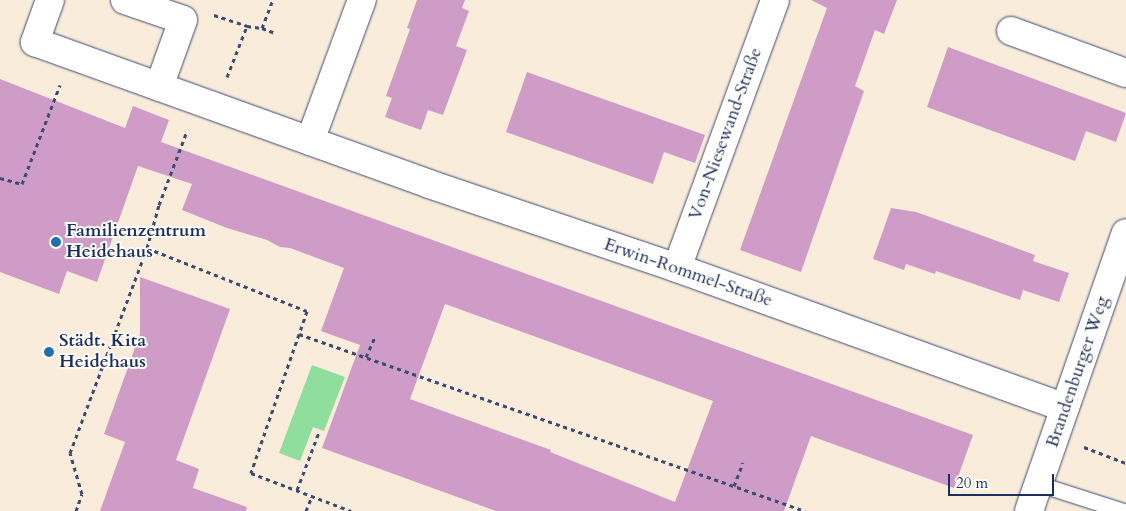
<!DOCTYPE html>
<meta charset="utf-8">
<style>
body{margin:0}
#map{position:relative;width:1126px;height:511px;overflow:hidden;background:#f9ecdb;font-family:Cardo,serif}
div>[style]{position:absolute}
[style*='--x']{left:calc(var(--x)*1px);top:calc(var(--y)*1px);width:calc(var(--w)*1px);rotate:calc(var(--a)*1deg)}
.green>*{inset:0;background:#8fde9d}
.building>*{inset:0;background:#ce9cc6}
.path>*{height:3px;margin-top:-1.5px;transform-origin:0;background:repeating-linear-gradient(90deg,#3c4b71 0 4px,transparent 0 8px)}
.roads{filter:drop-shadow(0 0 1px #3c4b71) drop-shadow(0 0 1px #3c4b71)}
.lane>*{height:15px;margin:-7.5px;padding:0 7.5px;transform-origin:7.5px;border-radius:7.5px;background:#fff}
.street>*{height:28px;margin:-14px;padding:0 14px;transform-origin:14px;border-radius:14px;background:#fff}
.dots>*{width:14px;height:14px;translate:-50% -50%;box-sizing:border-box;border:2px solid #fdfcf7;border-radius:50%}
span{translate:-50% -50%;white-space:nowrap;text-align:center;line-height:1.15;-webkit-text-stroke:4px #fdfcf7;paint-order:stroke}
.street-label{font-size:18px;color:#1b2f5e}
.poi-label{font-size:18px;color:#1b2f5e;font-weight:700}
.left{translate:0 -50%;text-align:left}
.scale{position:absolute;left:948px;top:474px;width:106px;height:22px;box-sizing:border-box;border:2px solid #1b2f5e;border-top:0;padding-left:6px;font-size:15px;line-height:18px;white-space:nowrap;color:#1b2f5e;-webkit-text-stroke:4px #fdfcf7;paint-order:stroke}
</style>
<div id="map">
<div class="green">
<div style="clip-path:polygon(312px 365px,345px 377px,324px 431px,313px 427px,300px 461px,279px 453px)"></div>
</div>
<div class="building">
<div style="clip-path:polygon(417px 0,465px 0,462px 8px,469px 11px,456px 46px,467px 50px,443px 115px,428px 110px,421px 130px,385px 117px,392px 98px,386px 96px,410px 29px,407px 28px)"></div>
<div style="clip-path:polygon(811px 0,897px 0,884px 34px,875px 30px,855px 86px,864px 91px,801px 272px,740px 250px,827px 8px)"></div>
<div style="clip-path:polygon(948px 47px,1126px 113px,1116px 142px,1086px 131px,1075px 161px,927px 107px)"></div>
<div style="clip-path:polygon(527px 72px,705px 135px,695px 163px,664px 152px,653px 184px,506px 132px)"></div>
<div style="clip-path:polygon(evenodd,0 79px,125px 128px,133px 106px,169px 120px,161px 142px,973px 435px,954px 488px,811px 436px,784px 511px,496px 511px,322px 448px,360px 345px,321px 331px,344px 268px,290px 248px,280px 247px,267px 240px,227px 228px,182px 210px,192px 184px,138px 166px,97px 282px,67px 271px,59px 294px,0 272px,0 79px,445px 304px,713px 401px,675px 502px,550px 452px,551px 450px,410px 399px,445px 304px)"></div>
<div style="clip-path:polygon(891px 208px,916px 212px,978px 234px,1035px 255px,1033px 261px,1069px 273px,1059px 302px,1023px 290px,1020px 300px,936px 271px,935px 274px,906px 264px,904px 270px,873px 259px)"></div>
<div style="clip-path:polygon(140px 277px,230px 309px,176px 460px,199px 469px,193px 488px,247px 507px,246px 511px,100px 511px,125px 442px,104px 434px,140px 334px)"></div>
</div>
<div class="path">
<div style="--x:214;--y:15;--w:35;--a:18"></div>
<div style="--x:262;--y:28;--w:14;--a:21"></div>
<div style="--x:227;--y:77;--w:55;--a:-68.6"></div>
<div style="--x:247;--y:26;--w:15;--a:8"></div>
<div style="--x:262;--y:28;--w:30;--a:-69"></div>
<div style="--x:0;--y:178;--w:23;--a:15"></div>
<div style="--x:22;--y:184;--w:106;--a:-69"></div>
<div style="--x:147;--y:248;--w:172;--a:21.5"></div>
<div style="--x:307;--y:311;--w:24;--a:109"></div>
<div style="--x:299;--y:334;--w:536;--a:19.28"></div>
<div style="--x:299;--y:334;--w:147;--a:109.1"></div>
<div style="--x:251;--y:473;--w:107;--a:20.8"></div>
<div style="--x:366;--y:357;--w:22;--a:-66"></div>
<div style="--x:1084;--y:447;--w:45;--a:20.9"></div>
<div style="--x:734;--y:486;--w:25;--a:-69"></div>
<div style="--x:297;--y:490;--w:62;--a:-69.2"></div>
<div style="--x:76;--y:511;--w:18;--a:-71"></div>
<div style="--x:82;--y:494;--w:43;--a:-106.3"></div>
<div style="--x:70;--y:453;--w:219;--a:-69.4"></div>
<div style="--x:147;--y:248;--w:45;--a:-74.4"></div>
<div style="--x:159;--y:205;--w:79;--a:-69.3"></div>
<div style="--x:306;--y:511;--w:16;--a:-68"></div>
</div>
<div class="roads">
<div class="lane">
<div style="--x:1039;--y:484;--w:88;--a:17.8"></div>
</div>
<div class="street">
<div style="--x:50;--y:0;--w:45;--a:109.7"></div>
<div style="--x:35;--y:42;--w:419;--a:19.8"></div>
<div style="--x:429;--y:184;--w:262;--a:18.7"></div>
<div style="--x:677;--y:268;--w:412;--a:19.8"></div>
<div style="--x:125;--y:0;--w:61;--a:19"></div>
<div style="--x:183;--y:20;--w:71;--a:109.7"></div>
<div style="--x:1011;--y:31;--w:122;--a:20.1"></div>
<div style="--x:310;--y:141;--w:150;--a:-69.8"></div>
<div style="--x:677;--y:268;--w:285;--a:-69.9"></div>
<div style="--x:1029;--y:511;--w:294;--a:-70.8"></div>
</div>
</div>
<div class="dots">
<div style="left:56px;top:242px;background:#1f6fb2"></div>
<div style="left:49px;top:352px;background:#1f6fb2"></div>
</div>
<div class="street-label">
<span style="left:726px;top:134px;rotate:-70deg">Von-Niesewand-Straße</span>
<span style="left:688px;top:273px;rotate:19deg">Erwin-Rommel-Straße</span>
<span style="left:1078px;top:372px;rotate:-71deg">Brandenburger Weg</span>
</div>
<div class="poi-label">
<span class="left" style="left:66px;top:242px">Familienzentrum<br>Heidehaus</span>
<span class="left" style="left:59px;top:352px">Städt. Kita<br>Heidehaus</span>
</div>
<div class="scale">20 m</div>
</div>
